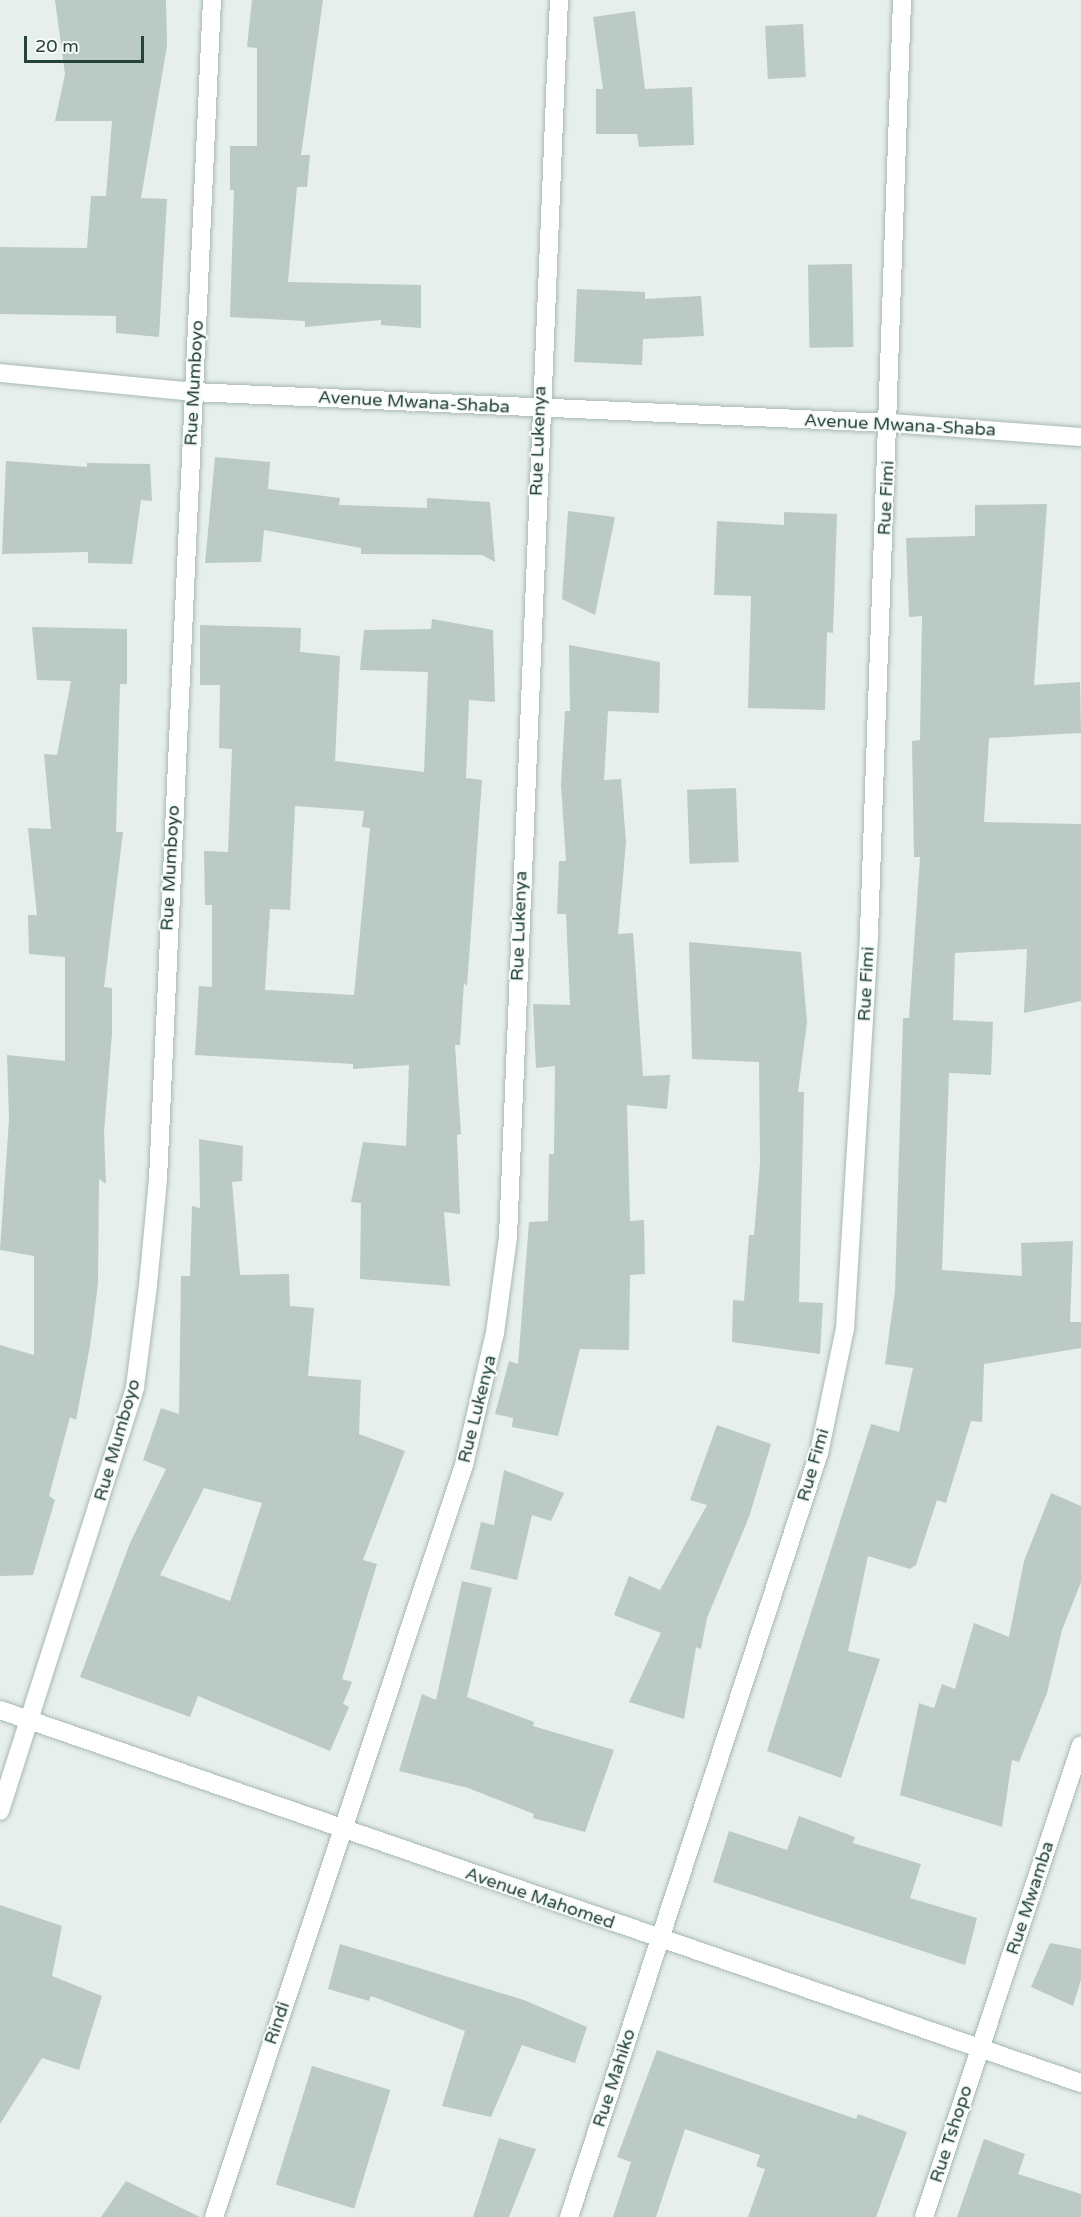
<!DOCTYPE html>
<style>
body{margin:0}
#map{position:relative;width:1081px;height:2217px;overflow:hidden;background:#e6efeb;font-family:"Varela Round",sans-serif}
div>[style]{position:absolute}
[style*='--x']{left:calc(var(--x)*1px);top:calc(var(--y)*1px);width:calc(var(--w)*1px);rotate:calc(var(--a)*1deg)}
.building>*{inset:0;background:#bbcac4;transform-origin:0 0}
.roads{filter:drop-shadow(0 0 2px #a8b8b2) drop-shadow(0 0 2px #a8b8b2)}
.street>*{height:18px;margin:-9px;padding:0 9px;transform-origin:9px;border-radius:9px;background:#fff}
span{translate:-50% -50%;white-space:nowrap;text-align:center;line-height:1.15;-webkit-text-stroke:4.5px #f7fbf9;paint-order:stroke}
.street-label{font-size:18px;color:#24423a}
.scale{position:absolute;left:24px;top:36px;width:120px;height:27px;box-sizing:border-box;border:3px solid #24423a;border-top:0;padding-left:8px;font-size:18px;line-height:21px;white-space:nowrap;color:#24423a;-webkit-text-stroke:4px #f7fbf9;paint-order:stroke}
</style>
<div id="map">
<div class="building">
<div style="clip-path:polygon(55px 0,166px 0,167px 46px,141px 198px,167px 199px,159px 337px,116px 333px,116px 316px,0 314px,0 247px,87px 248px,91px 196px,106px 196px,112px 121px,55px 121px,65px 74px)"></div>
<div style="clip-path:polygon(252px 0,323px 0,301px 155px,310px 155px,307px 187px,297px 187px,288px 282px,421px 285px,421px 328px,381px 325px,381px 320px,305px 327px,305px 321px,230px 317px,234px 190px,230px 190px,230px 146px,257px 146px,257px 48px,247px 47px)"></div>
<div style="clip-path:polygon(635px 11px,645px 89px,692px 87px,694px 145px,639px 147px,637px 134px,596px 134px,596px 89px,603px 89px,593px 17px)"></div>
<div style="left:803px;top:24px;width:53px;height:38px;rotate:87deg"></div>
<div style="left:852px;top:264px;width:83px;height:44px;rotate:89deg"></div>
<div style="clip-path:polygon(577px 289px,645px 292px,645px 299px,701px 296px,704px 336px,643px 339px,642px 365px,574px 362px)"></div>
<div style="clip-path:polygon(215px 457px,270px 462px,268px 489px,340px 498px,339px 505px,427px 508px,427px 498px,490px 502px,495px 562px,482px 555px,361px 554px,361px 548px,264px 530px,261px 562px,205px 563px)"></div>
<div style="clip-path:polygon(6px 461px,87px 467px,87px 463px,150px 464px,152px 501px,141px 500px,132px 564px,88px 563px,88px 552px,2px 554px)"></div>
<div style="clip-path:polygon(1047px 504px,1034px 685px,1080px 682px,1081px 733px,989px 738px,984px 822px,1081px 824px,1081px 1001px,1024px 1013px,1027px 949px,955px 953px,953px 1020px,993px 1022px,991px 1075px,949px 1073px,942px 1270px,1022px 1276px,1021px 1243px,1073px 1241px,1070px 1322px,1081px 1322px,1081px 1348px,984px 1364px,982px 1422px,971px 1421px,946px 1503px,937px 1500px,916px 1565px,910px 1569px,868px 1556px,848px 1651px,880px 1659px,841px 1778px,767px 1751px,871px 1424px,899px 1432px,913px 1368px,885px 1364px,895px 1291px,903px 1018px,909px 1018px,920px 857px,914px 857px,912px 741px,920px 740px,922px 616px,909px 617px,906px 538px,975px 536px,975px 505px)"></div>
<div style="clip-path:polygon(568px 511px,615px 517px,595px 615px,562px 599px)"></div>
<div style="clip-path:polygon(784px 512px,837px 514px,833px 633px,827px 632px,825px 710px,748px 708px,751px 596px,714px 595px,717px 521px,784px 525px)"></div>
<div style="clip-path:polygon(evenodd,432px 619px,493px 630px,495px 702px,469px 700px,466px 778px,482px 780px,467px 986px,464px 983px,460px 1045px,455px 1045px,461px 1134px,457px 1135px,460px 1214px,444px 1212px,450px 1286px,360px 1279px,361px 1203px,351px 1202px,363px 1142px,406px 1146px,409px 1065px,353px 1069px,353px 1064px,195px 1055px,199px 986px,212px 987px,212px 905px,205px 905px,204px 851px,228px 852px,232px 749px,219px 748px,220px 685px,200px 685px,200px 625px,301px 628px,300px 652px,340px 656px,335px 761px,424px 772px,428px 672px,360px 670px,364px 630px,431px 629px,432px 619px,295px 806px,364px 811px,362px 827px,370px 828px,354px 995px,265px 990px,270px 909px,290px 910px,295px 806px)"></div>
<div style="clip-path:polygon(32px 627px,127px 629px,127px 684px,120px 684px,116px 832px,123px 832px,104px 987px,112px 988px,112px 1033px,104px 1132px,106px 1184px,99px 1179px,98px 1284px,90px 1346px,76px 1420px,70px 1417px,49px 1496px,55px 1500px,33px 1575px,0 1576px,0 1345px,34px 1355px,34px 1256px,0 1250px,9px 1119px,7px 1055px,65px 1061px,65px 957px,29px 954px,28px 915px,37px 915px,28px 828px,51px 829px,44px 754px,57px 755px,71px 681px,37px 680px)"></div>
<div style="clip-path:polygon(569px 645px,660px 662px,659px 713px,608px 711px,604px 780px,621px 779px,626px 842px,618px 934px,633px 933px,643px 1076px,670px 1075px,667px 1109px,627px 1105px,630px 1221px,644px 1220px,645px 1274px,630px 1275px,629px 1350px,580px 1349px,558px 1436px,512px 1427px,513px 1418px,495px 1414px,509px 1361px,518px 1364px,529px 1222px,548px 1221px,549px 1154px,554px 1154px,555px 1066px,536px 1068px,533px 1004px,570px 1005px,566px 914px,557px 914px,559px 861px,566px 861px,561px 785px,565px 711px,570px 711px)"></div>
<div style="left:736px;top:788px;width:74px;height:49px;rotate:88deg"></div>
<div style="clip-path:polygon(689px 942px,801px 952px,807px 1022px,798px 1092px,804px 1092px,799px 1302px,823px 1303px,820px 1354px,732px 1342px,733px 1300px,744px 1301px,749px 1235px,754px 1235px,760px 1163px,759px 1062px,692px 1059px)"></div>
<div style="clip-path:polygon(evenodd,199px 1139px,243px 1146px,242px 1181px,232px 1182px,240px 1275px,289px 1274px,290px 1306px,314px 1308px,308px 1376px,361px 1380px,359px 1434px,405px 1451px,363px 1560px,377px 1564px,342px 1679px,352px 1682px,343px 1704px,349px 1707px,330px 1751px,198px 1696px,190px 1717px,80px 1677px,130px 1543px,166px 1469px,143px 1460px,161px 1408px,179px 1414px,181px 1276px,190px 1276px,192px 1206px,200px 1208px,199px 1139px,204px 1488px,262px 1503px,230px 1601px,160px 1575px,204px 1488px)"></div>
<div style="clip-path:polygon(717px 1425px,771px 1444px,749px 1517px,707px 1618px,701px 1649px,696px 1647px,684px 1719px,629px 1702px,661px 1633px,614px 1615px,629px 1576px,660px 1590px,707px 1505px,690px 1500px)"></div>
<div style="clip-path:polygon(504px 1470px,564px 1493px,551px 1521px,532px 1515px,517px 1580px,470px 1569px,481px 1522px,494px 1525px)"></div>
<div style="clip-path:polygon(1051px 1493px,1081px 1506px,1081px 1582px,1062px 1630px,1047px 1693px,1019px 1762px,1012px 1760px,1002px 1827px,900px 1795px,919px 1703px,934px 1708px,942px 1684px,955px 1689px,974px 1623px,1009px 1637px,1024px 1561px)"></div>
<div style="clip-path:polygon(462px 1581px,492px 1588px,467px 1697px,534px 1722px,533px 1726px,614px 1750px,585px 1832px,533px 1818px,534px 1814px,468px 1788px,399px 1771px,422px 1694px,436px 1700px)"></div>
<div style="clip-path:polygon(799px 1816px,855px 1837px,853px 1843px,921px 1864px,910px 1898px,977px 1918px,965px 1965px,713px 1882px,729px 1831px,787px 1850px)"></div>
<div style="clip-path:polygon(0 1905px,62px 1926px,52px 1976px,102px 1996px,79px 2070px,42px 2058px,0 2124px)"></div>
<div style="clip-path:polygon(1050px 1943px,1081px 1949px,1081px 1980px,1073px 2006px,1031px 1987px)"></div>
<div style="clip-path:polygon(340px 1944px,524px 2000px,587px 2027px,575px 2063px,522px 2045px,491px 2117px,442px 2106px,465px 2031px,371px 1996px,369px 2001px,328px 1989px)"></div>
<div style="clip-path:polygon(657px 2050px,856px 2119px,858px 2114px,907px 2132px,876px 2217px,748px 2217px,765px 2169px,756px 2166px,760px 2155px,685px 2129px,656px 2217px,613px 2217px,631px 2162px,617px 2157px)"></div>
<div style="left:312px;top:2066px;width:82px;height:124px;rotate:17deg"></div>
<div style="clip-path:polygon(499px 2138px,536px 2149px,509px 2217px,473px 2217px)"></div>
<div style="clip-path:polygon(984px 2139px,1025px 2154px,1018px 2174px,1081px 2194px,1081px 2217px,957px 2217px)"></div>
<div style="clip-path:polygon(126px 2181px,200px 2217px,101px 2217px)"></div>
</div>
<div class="roads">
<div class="street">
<div style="--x:0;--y:373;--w:194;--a:5.6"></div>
<div style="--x:193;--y:392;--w:698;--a:2.55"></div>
<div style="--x:890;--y:423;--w:192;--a:4.2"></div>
<div style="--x:0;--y:1710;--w:1144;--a:19.04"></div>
<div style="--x:0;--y:1811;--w:445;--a:-72.3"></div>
<div style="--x:135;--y:1387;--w:103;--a:-82.7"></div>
<div style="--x:148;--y:1285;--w:106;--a:-84.6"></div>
<div style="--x:158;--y:1179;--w:1180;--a:-87.38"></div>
<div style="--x:214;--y:2217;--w:792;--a:-71.61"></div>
<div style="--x:464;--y:1465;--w:136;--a:-76.8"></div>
<div style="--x:495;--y:1333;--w:97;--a:-82.3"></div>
<div style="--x:508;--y:1237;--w:1238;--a:-87.64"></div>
<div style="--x:569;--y:2217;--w:804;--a:-71.88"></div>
<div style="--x:819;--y:1453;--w:127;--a:-78.2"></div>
<div style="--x:845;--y:1329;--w:398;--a:-86.5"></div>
<div style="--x:869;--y:932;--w:933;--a:-87.97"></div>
<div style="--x:924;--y:2217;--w:497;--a:-71.6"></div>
</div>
</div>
<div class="street-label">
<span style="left:194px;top:383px;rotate:-87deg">Rue Mumboyo</span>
<span style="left:414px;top:402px;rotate:3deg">Avenue Mwana-Shaba</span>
<span style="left:900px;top:425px;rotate:3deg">Avenue Mwana-Shaba</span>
<span style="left:538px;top:441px;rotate:-88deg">Rue Lukenya</span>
<span style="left:886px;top:498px;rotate:-87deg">Rue Fimi</span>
<span style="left:170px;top:868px;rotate:-87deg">Rue Mumboyo</span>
<span style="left:519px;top:926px;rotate:-88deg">Rue Lukenya</span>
<span style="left:866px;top:984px;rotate:-87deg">Rue Fimi</span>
<span style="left:477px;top:1409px;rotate:-76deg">Rue Lukenya</span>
<span style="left:117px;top:1440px;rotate:-74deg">Rue Mumboyo</span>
<span style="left:813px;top:1465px;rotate:-74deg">Rue Fimi</span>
<span style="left:540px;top:1898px;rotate:19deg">Avenue Mahomed</span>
<span style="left:1030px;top:1898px;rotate:-72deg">Rue Mwamba</span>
<span style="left:277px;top:2023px;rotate:-71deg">Rindi</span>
<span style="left:614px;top:2078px;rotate:-72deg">Rue Mahiko</span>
<span style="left:951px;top:2134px;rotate:-72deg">Rue Tshopo</span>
</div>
<div class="scale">20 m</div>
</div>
